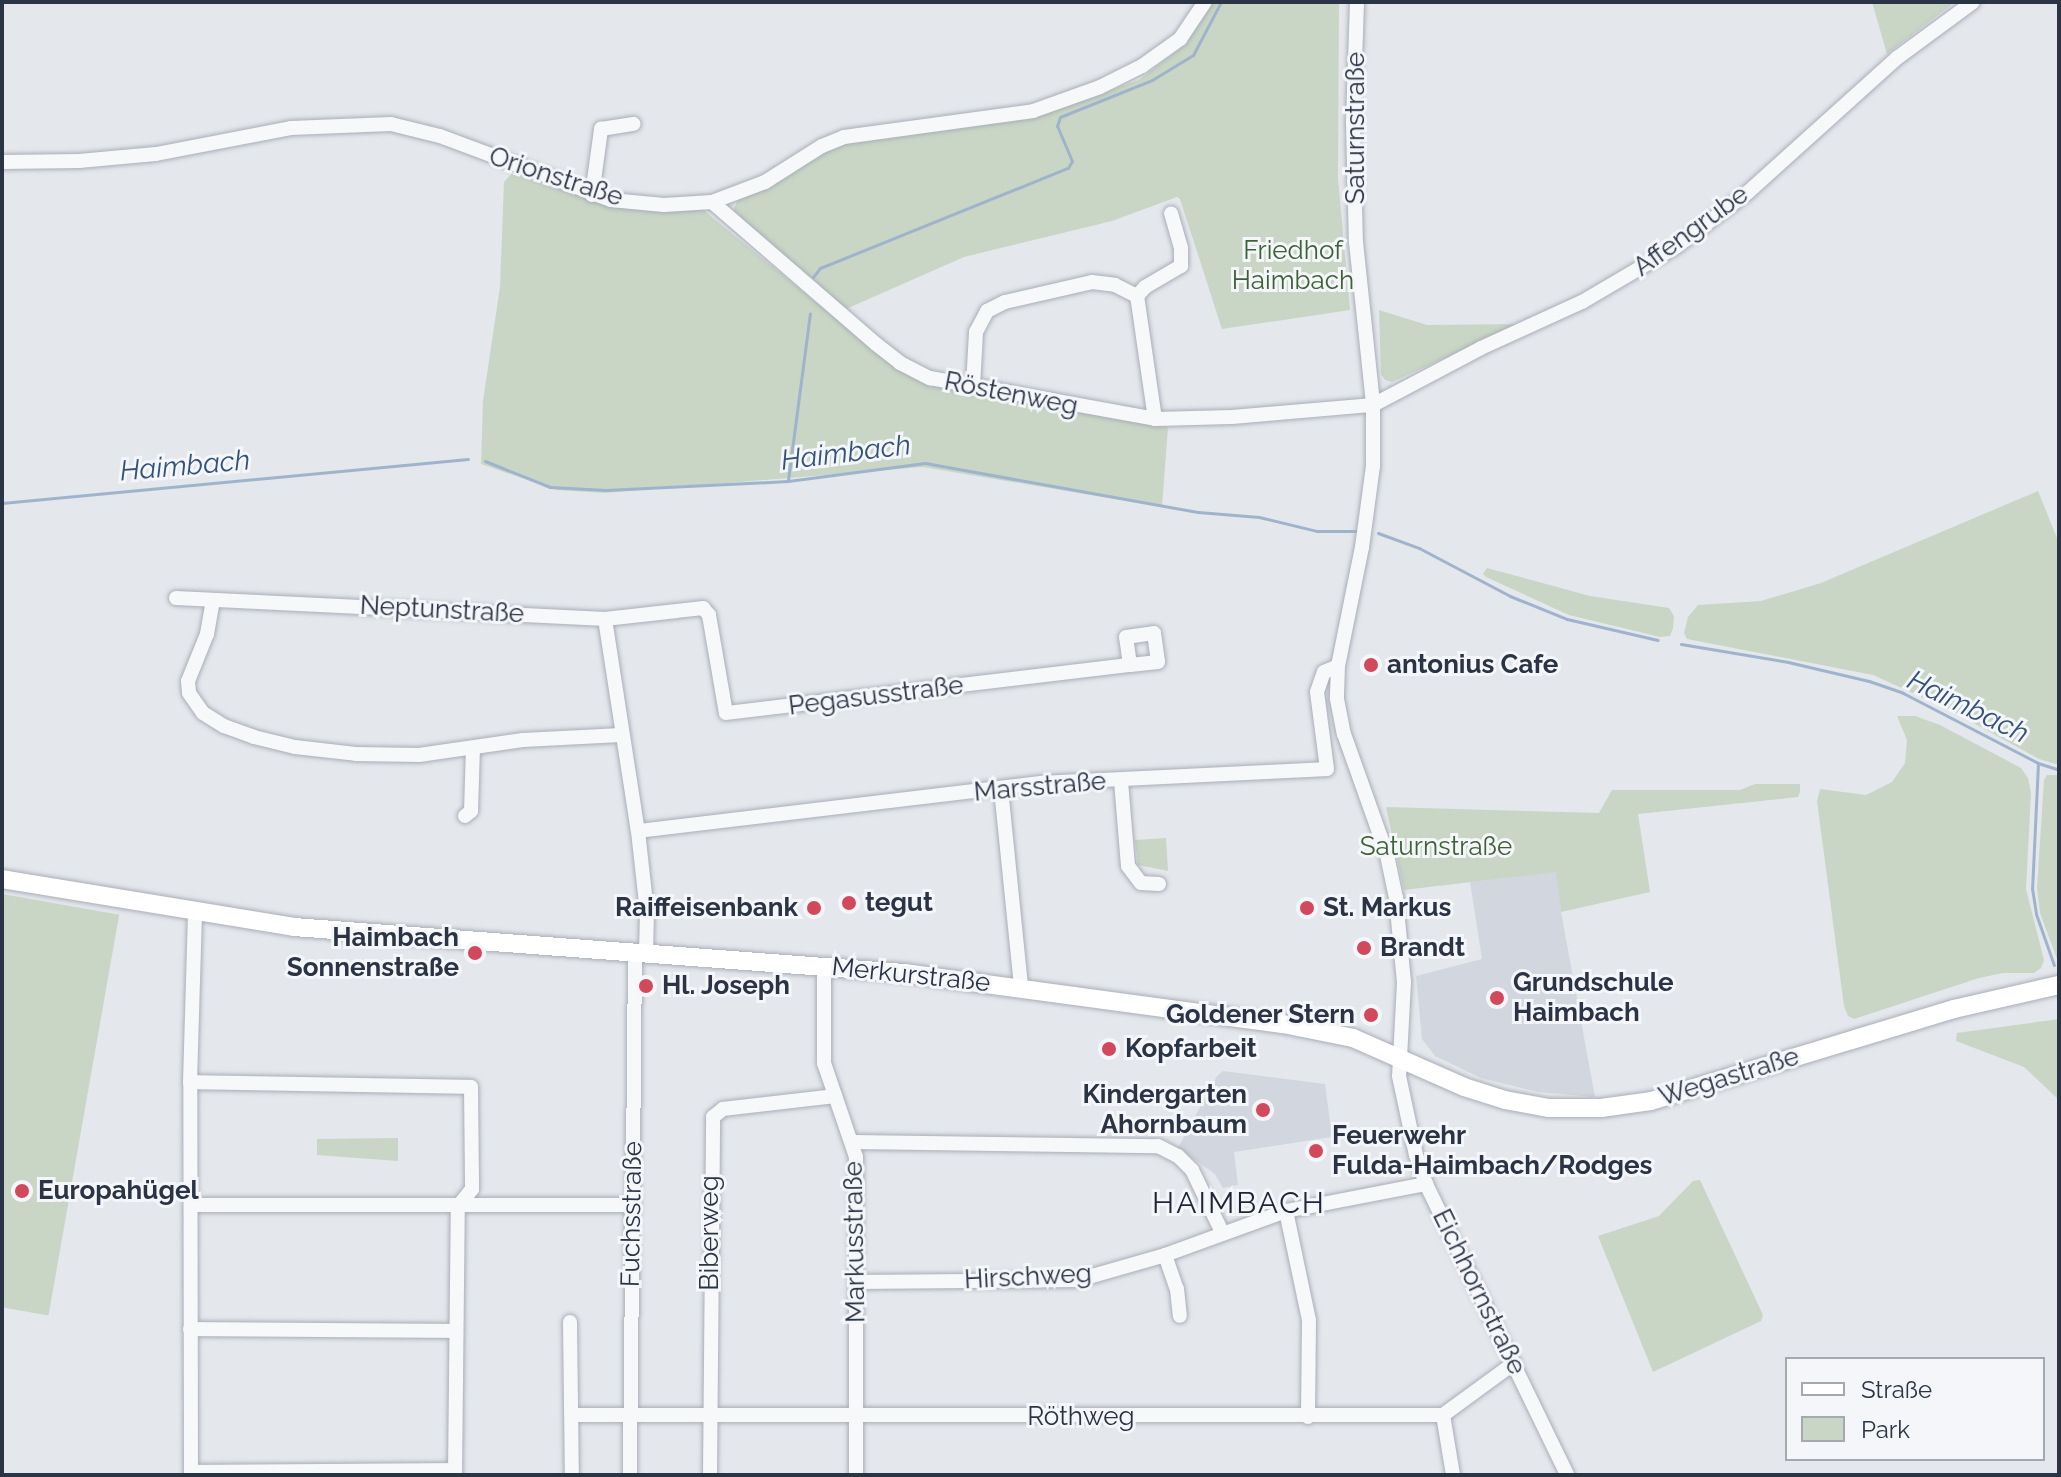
<!DOCTYPE html>
<meta charset="utf-8">
<style>
body{margin:0}
#map{position:relative;width:2061px;height:1477px;overflow:hidden;background:#e4e7ec;font-family:Raleway,sans-serif}
div>[style]{position:absolute}
[style*='--x']{left:calc(var(--x)*1px);top:calc(var(--y)*1px);width:calc(var(--w)*1px);rotate:calc(var(--a)*1deg)}
.built>*{inset:0;background:#d2d6de}
.green>*{inset:0;background:#c9d6c5;transform-origin:0 0}
.stream>*{height:3px;margin:-1.5px;padding:0 1.5px;transform-origin:1.5px;border-radius:1.5px;background:#9fb4cc}
.roads{filter:drop-shadow(0 0 2px #a9aeb7) drop-shadow(0 0 2px #a9aeb7)}
.minor>*{height:14px;margin:-7px;padding:0 7px;transform-origin:7px;border-radius:7px;background:#f7f8fa}
.major>*{height:18px;margin:-9px;padding:0 9px;transform-origin:9px;border-radius:9px;background:#fff}
.dots>*{width:22px;height:22px;translate:-50% -50%;box-sizing:border-box;border:4px solid #f4f6f9;border-radius:50%}
span{translate:-50% -50%;white-space:nowrap;text-align:center;line-height:1.15;-webkit-text-stroke:6px #f4f6f9;paint-order:stroke}
.street-label{font-size:26px;color:#2b3445}
.park-label{font-size:26px;color:#3f6138}
.poi-label{font-size:26px;color:#2b3445;font-weight:700}
.left{translate:0 -50%;text-align:left}
.right{translate:-100% -50%;text-align:right}
.water-label{font-size:28px;color:#34527a;font-style:italic}
.quarter-label{font-size:30px;color:#1d2536;letter-spacing:2px}
.frame{position:absolute;inset:0;border:4px solid #2b3445;pointer-events:none}
.legend{position:absolute;left:1785px;top:1357px;width:260px;height:104px;box-sizing:border-box;background:#f4f6f9;border:2px solid #a4a8b1;margin:0;padding:10px 14px;list-style:none;font-size:24px;color:#2b3445}
.legend li{display:flex;align-items:center;gap:16px;height:40px}
.legend b{width:40px;border:2px solid #a4a8b1}
</style>
<div id="map">
<div class="built">
<div style="clip-path:polygon(1557px 871px,1561px 912px,1595px 1097px,1538px 1092px,1481px 1078px,1435px 1056px,1422px 1039px,1416px 976px,1482px 959px,1470px 882px)"></div>
<div style="clip-path:polygon(1223px 1071px,1325px 1084px,1332px 1137px,1234px 1152px,1238px 1185px,1223px 1188px,1215px 1174px,1178px 1148px,1217px 1076px)"></div>
</div>
<div class="green">
<div style="clip-path:polygon(1211px 2px,1339px 2px,1338px 178px,1350px 310px,1222px 329px,1180px 199px,1177px 197px,1112px 221px,964px 257px,846px 309px,733px 211px,738px 199px,844px 142px,1046px 113px,1139px 80px,1187px 43px)"></div>
<div style="clip-path:polygon(1872px 2px,1955px 2px,1887px 54px)"></div>
<div style="clip-path:polygon(514px 171px,554px 185px,702px 209px,889px 362px,922px 383px,1168px 427px,1162px 507px,923px 467px,605px 493px,557px 490px,481px 464px,483px 401px,500px 287px,504px 182px)"></div>
<div style="clip-path:polygon(1379px 310px,1427px 325px,1519px 324px,1392px 382px,1385px 380px,1381px 374px)"></div>
<div style="clip-path:polygon(2038px 491px,2059px 543px,2059px 765px,2039px 759px,1950px 710px,1873px 675px,1687px 639px,1684px 633px,1688px 617px,1698px 605px,1761px 601px,1821px 583px)"></div>
<div style="clip-path:polygon(1487px 568px,1590px 596px,1669px 608px,1674px 616px,1673px 628px,1670px 636px,1660px 637px,1569px 615px,1486px 577px,1483px 574px)"></div>
<div style="clip-path:polygon(1897px 716px,1915px 716px,1940px 725px,2021px 768px,2028px 778px,2031px 793px,2026px 889px,2044px 960px,2041px 968px,2034px 973px,2003px 973px,1979px 978px,1854px 1019px,1848px 1016px,1844px 1006px,1817px 801px,1820px 789px,1866px 795px,1892px 782px,1905px 763px,1907px 740px)"></div>
<div style="clip-path:polygon(2047px 775px,2059px 775px,2059px 964px,2040px 913px,2037px 888px,2044px 780px)"></div>
<div style="clip-path:polygon(1755px 784px,1800px 784px,1800px 792px,1798px 797px,1638px 814px,1650px 892px,1561px 912px,1556px 872px,1404px 890px,1386px 807px,1599px 813px,1612px 790px,1740px 790px)"></div>
<div style="clip-path:polygon(1166px 838px,1168px 871px,1138px 865px,1135px 840px)"></div>
<div style="left:2px;top:894px;width:119px;height:407px;rotate:10deg"></div>
<div style="clip-path:polygon(2059px 1019px,2059px 1100px,2024px 1067px,1956px 1041px,1957px 1033px)"></div>
<div style="clip-path:polygon(398px 1138px,398px 1161px,317px 1155px,317px 1139px)"></div>
<div style="clip-path:polygon(1700px 1180px,1763px 1315px,1761px 1321px,1653px 1372px,1598px 1236px,1659px 1216px,1693px 1181px)"></div>
</div>
<div class="stream">
<div style="--x:813;--y:277;--w:11;--a:-52"></div>
<div style="--x:820;--y:268;--w:267;--a:-22"></div>
<div style="--x:1068;--y:168;--w:8;--a:-60"></div>
<div style="--x:1072;--y:161;--w:38;--a:-113"></div>
<div style="--x:1057;--y:126;--w:9;--a:-72"></div>
<div style="--x:1060;--y:117;--w:99;--a:-21.9"></div>
<div style="--x:1152;--y:80;--w:48;--a:-31.4"></div>
<div style="--x:1193;--y:55;--w:60;--a:-62.2"></div>
<div style="--x:485;--y:461;--w:70;--a:21.8"></div>
<div style="--x:550;--y:487;--w:56;--a:3.1"></div>
<div style="--x:606;--y:490;--w:182;--a:-2.8"></div>
<div style="--x:788;--y:481;--w:138;--a:-7.5"></div>
<div style="--x:925;--y:463;--w:277;--a:10.2"></div>
<div style="--x:1198;--y:512;--w:61;--a:4.7"></div>
<div style="--x:1259;--y:517;--w:60;--a:13.6"></div>
<div style="--x:1317;--y:531;--w:39;--a:0"></div>
<div style="--x:788;--y:480;--w:168;--a:-82.5"></div>
<div style="--x:2;--y:503;--w:468;--a:-5.4"></div>
<div style="--x:1378;--y:533;--w:44;--a:20.1"></div>
<div style="--x:1419;--y:548;--w:103;--a:27.8"></div>
<div style="--x:1510;--y:596;--w:61;--a:22"></div>
<div style="--x:1567;--y:619;--w:93;--a:13"></div>
<div style="--x:1681;--y:644;--w:109;--a:9.5"></div>
<div style="--x:1788;--y:662;--w:83;--a:13.2"></div>
<div style="--x:1869;--y:681;--w:36;--a:19"></div>
<div style="--x:1903;--y:693;--w:152;--a:27.4"></div>
<div style="--x:2038;--y:763;--w:125;--a:92.7"></div>
<div style="--x:2032;--y:888;--w:26;--a:81"></div>
<div style="--x:2036;--y:914;--w:54;--a:70.6"></div>
<div style="--x:2038;--y:763;--w:22;--a:18"></div>
</div>
<div class="roads">
<div class="minor">
<div style="--x:1357;--y:2;--w:121;--a:91.9"></div>
<div style="--x:1353;--y:123;--w:119;--a:88.6"></div>
<div style="--x:1356;--y:242;--w:164;--a:84"></div>
<div style="--x:1373;--y:405;--w:61;--a:90"></div>
<div style="--x:1373;--y:466;--w:82;--a:97.7"></div>
<div style="--x:1362;--y:547;--w:121;--a:101.4"></div>
<div style="--x:1338;--y:666;--w:33;--a:92"></div>
<div style="--x:1337;--y:699;--w:36;--a:79"></div>
<div style="--x:1344;--y:734;--w:128;--a:70.4"></div>
<div style="--x:1387;--y:855;--w:44;--a:78.2"></div>
<div style="--x:1396;--y:898;--w:84;--a:84.6"></div>
<div style="--x:1404;--y:982;--w:94;--a:93"></div>
<div style="--x:1399;--y:1076;--w:81;--a:77.9"></div>
<div style="--x:1416;--y:1155;--w:31;--a:71"></div>
<div style="--x:1426;--y:1184;--w:323;--a:64.1"></div>
<div style="--x:2;--y:162;--w:77;--a:-0.7"></div>
<div style="--x:79;--y:161;--w:77;--a:-5.2"></div>
<div style="--x:156;--y:154;--w:137;--a:-10.9"></div>
<div style="--x:291;--y:128;--w:100;--a:-2.3"></div>
<div style="--x:391;--y:124;--w:50;--a:13.8"></div>
<div style="--x:440;--y:136;--w:183;--a:20.5"></div>
<div style="--x:611;--y:200;--w:53;--a:5.4"></div>
<div style="--x:664;--y:205;--w:48;--a:-3.6"></div>
<div style="--x:712;--y:202;--w:57;--a:-20.7"></div>
<div style="--x:765;--y:182;--w:67;--a:-32.3"></div>
<div style="--x:822;--y:146;--w:24;--a:-22"></div>
<div style="--x:844;--y:137;--w:191;--a:-7.8"></div>
<div style="--x:1033;--y:111;--w:71;--a:-19.7"></div>
<div style="--x:1100;--y:87;--w:47;--a:-26.6"></div>
<div style="--x:1142;--y:66;--w:47;--a:-35.4"></div>
<div style="--x:1180;--y:39;--w:45;--a:-56"></div>
<div style="--x:592;--y:195;--w:67;--a:-82.2"></div>
<div style="--x:601;--y:129;--w:33;--a:-9"></div>
<div style="--x:712;--y:202;--w:217;--a:40.9"></div>
<div style="--x:876;--y:344;--w:31;--a:38"></div>
<div style="--x:900;--y:363;--w:34;--a:27"></div>
<div style="--x:930;--y:378;--w:229;--a:10.3"></div>
<div style="--x:1155;--y:419;--w:77;--a:-1.5"></div>
<div style="--x:1232;--y:417;--w:142;--a:-4.9"></div>
<div style="--x:1373;--y:405;--w:122;--a:-27.8"></div>
<div style="--x:1481;--y:348;--w:111;--a:-24.5"></div>
<div style="--x:1582;--y:302;--w:110;--a:-30.5"></div>
<div style="--x:1677;--y:246;--w:88;--a:-37.1"></div>
<div style="--x:1747;--y:193;--w:202;--a:-42"></div>
<div style="--x:1897;--y:58;--w:94;--a:-36.4"></div>
<div style="--x:973;--y:387;--w:55;--a:-86.9"></div>
<div style="--x:976;--y:332;--w:24;--a:-62"></div>
<div style="--x:987;--y:311;--w:20;--a:-27"></div>
<div style="--x:1005;--y:302;--w:89;--a:-12.9"></div>
<div style="--x:1092;--y:282;--w:23;--a:7"></div>
<div style="--x:1115;--y:285;--w:25;--a:27"></div>
<div style="--x:1155;--y:419;--w:124;--a:-98.3"></div>
<div style="--x:1137;--y:296;--w:12;--a:-48"></div>
<div style="--x:1145;--y:287;--w:42;--a:-30.3"></div>
<div style="--x:1181;--y:266;--w:18;--a:-90"></div>
<div style="--x:1181;--y:248;--w:36;--a:-106"></div>
<div style="--x:176;--y:598;--w:430;--a:2.8"></div>
<div style="--x:605;--y:619;--w:99;--a:-6.4"></div>
<div style="--x:703;--y:608;--w:9;--a:49"></div>
<div style="--x:709;--y:615;--w:99;--a:80.2"></div>
<div style="--x:726;--y:713;--w:407;--a:-6.8"></div>
<div style="--x:213;--y:600;--w:35;--a:100"></div>
<div style="--x:207;--y:634;--w:51;--a:112"></div>
<div style="--x:188;--y:681;--w:12;--a:85"></div>
<div style="--x:189;--y:693;--w:24;--a:55"></div>
<div style="--x:203;--y:713;--w:25;--a:32"></div>
<div style="--x:224;--y:726;--w:32;--a:20"></div>
<div style="--x:254;--y:737;--w:42;--a:13.7"></div>
<div style="--x:295;--y:747;--w:61;--a:6.5"></div>
<div style="--x:356;--y:754;--w:63;--a:0.9"></div>
<div style="--x:419;--y:755;--w:105;--a:-8.2"></div>
<div style="--x:523;--y:740;--w:98;--a:-2.9"></div>
<div style="--x:605;--y:619;--w:215;--a:81.2"></div>
<div style="--x:638;--y:831;--w:81;--a:83.7"></div>
<div style="--x:647;--y:912;--w:41;--a:91.4"></div>
<div style="--x:1154;--y:633;--w:29;--a:82"></div>
<div style="--x:1158;--y:662;--w:28;--a:174"></div>
<div style="--x:1130;--y:665;--w:28;--a:-98"></div>
<div style="--x:1126;--y:637;--w:28;--a:-8"></div>
<div style="--x:1121;--y:781;--w:85;--a:85.3"></div>
<div style="--x:1128;--y:866;--w:21;--a:53"></div>
<div style="--x:1141;--y:883;--w:18;--a:3"></div>
<div style="--x:1001;--y:789;--w:199;--a:84.2"></div>
<div style="--x:465;--y:816;--w:8;--a:-40"></div>
<div style="--x:471;--y:811;--w:62;--a:-88.2"></div>
<div style="--x:638;--y:831;--w:407;--a:-6.8"></div>
<div style="--x:1042;--y:783;--w:285;--a:-2.8"></div>
<div style="--x:1327;--y:769;--w:78;--a:-97.4"></div>
<div style="--x:1317;--y:692;--w:21;--a:-71"></div>
<div style="--x:1324;--y:672;--w:15;--a:-23"></div>
<div style="--x:824;--y:966;--w:97;--a:90"></div>
<div style="--x:824;--y:1063;--w:99;--a:71.2"></div>
<div style="--x:856;--y:1157;--w:318;--a:90"></div>
<div style="--x:190;--y:1082;--w:281;--a:1"></div>
<div style="--x:471;--y:1087;--w:102;--a:89.4"></div>
<div style="--x:472;--y:1189;--w:22;--a:129"></div>
<div style="--x:853;--y:1142;--w:305;--a:0.8"></div>
<div style="--x:1158;--y:1146;--w:22;--a:27"></div>
<div style="--x:1178;--y:1156;--w:20;--a:45"></div>
<div style="--x:1192;--y:1170;--w:69;--a:64.2"></div>
<div style="--x:193;--y:1205;--w:439;--a:0"></div>
<div style="--x:1286;--y:1211;--w:111;--a:78.1"></div>
<div style="--x:1309;--y:1320;--w:97;--a:90.6"></div>
<div style="--x:1165;--y:1255;--w:36;--a:71"></div>
<div style="--x:1177;--y:1289;--w:27;--a:84"></div>
<div style="--x:857;--y:1282;--w:221;--a:-0.5"></div>
<div style="--x:1078;--y:1280;--w:91;--a:-16"></div>
<div style="--x:1165;--y:1255;--w:129;--a:-20"></div>
<div style="--x:1286;--y:1211;--w:143;--a:-10.9"></div>
<div style="--x:570;--y:1322;--w:153;--a:89.3"></div>
<div style="--x:190;--y:1329;--w:266;--a:0.4"></div>
<div style="--x:572;--y:1415;--w:871;--a:0"></div>
<div style="--x:1443;--y:1415;--w:88;--a:-36.2"></div>
<div style="--x:1443;--y:1415;--w:61;--a:80.5"></div>
<div style="--x:191;--y:1472;--w:264;--a:-0.4"></div>
<div style="--x:191;--y:1475;--w:393;--a:-90.1"></div>
<div style="--x:190;--y:1082;--w:169;--a:-88.3"></div>
<div style="--x:455;--y:1475;--w:269;--a:-89.4"></div>
<div style="--x:630;--y:1475;--w:523;--a:-89.45"></div>
<div style="--x:710;--y:1475;--w:358;--a:-89.5"></div>
<div style="--x:713;--y:1117;--w:13;--a:-39"></div>
<div style="--x:723;--y:1109;--w:113;--a:-6.6"></div>
</div>
<div class="major">
<div style="--x:2;--y:879;--w:296;--a:9.3"></div>
<div style="--x:294;--y:927;--w:612;--a:4.31"></div>
<div style="--x:904;--y:973;--w:382;--a:7.7"></div>
<div style="--x:1283;--y:1024;--w:71;--a:11.3"></div>
<div style="--x:1353;--y:1038;--w:121;--a:23.8"></div>
<div style="--x:1464;--y:1087;--w:43;--a:17.6"></div>
<div style="--x:1505;--y:1100;--w:45;--a:10.3"></div>
<div style="--x:1549;--y:1108;--w:52;--a:0"></div>
<div style="--x:1601;--y:1108;--w:50;--a:-8"></div>
<div style="--x:1651;--y:1101;--w:317;--a:-16.9"></div>
<div style="--x:1954;--y:1009;--w:108;--a:-12.9"></div>
</div>
</div>
<div class="dots">
<div style="left:1371px;top:665px;background:#d1495b"></div>
<div style="left:849px;top:903px;background:#d1495b"></div>
<div style="left:814px;top:908px;background:#d1495b"></div>
<div style="left:1307px;top:908px;background:#d1495b"></div>
<div style="left:1364px;top:948px;background:#d1495b"></div>
<div style="left:475px;top:953px;background:#d1495b"></div>
<div style="left:646px;top:986px;background:#d1495b"></div>
<div style="left:1497px;top:998px;background:#d1495b"></div>
<div style="left:1371px;top:1015px;background:#d1495b"></div>
<div style="left:1109px;top:1049px;background:#d1495b"></div>
<div style="left:1263px;top:1110px;background:#d1495b"></div>
<div style="left:1316px;top:1151px;background:#d1495b"></div>
<div style="left:22px;top:1191px;background:#d1495b"></div>
</div>
<div class="street-label">
<span style="left:1356px;top:128px;rotate:-90deg">Saturnstraße</span>
<span style="left:556px;top:177px;rotate:18deg">Orionstraße</span>
<span style="left:1691px;top:231px;rotate:-36deg">Affengrube</span>
<span style="left:1011px;top:394px;rotate:11deg">Röstenweg</span>
<span style="left:442px;top:610px;rotate:3deg">Neptunstraße</span>
<span style="left:876px;top:696px;rotate:-7deg">Pegasusstraße</span>
<span style="left:1040px;top:787px;rotate:-5deg">Marsstraße</span>
<span style="left:911px;top:975px;rotate:6deg">Merkurstraße</span>
<span style="left:1729px;top:1077px;rotate:-17deg">Wegastraße</span>
<span style="left:632px;top:1214px;rotate:-89deg">Fuchsstraße</span>
<span style="left:710px;top:1233px;rotate:-90deg">Biberweg</span>
<span style="left:855px;top:1242px;rotate:-91deg">Markusstraße</span>
<span style="left:1028px;top:1277px;rotate:-3deg">Hirschweg</span>
<span style="left:1479px;top:1292px;rotate:64deg">Eichhornstraße</span>
<span style="left:1081px;top:1417px">Röthweg</span>
</div>
<div class="park-label">
<span style="left:1293px;top:266px">Friedhof<br>Haimbach</span>
<span style="left:1436px;top:847px">Saturnstraße</span>
</div>
<div class="poi-label">
<span class="left" style="left:1387px;top:665px">antonius Cafe</span>
<span class="left" style="left:865px;top:903px">tegut</span>
<span class="right" style="left:798px;top:908px">Raiffeisenbank</span>
<span class="left" style="left:1323px;top:908px">St. Markus</span>
<span class="right" style="left:459px;top:953px">Haimbach<br>Sonnenstraße</span>
<span class="left" style="left:1380px;top:948px">Brandt</span>
<span class="left" style="left:1513px;top:998px">Grundschule<br>Haimbach</span>
<span class="left" style="left:662px;top:986px">Hl. Joseph</span>
<span class="right" style="left:1355px;top:1015px">Goldener Stern</span>
<span class="left" style="left:1125px;top:1049px">Kopfarbeit</span>
<span class="right" style="left:1247px;top:1110px">Kindergarten<br>Ahornbaum</span>
<span class="left" style="left:1332px;top:1151px">Feuerwehr<br>Fulda-Haimbach/Rodges</span>
<span class="left" style="left:38px;top:1191px">Europahügel</span>
</div>
<div class="water-label">
<span style="left:846px;top:453px;rotate:-7deg">Haimbach</span>
<span style="left:185px;top:466px;rotate:-5deg">Haimbach</span>
<span style="left:1968px;top:707px;rotate:26deg">Haimbach</span>
</div>
<div class="quarter-label">
<span style="left:1239px;top:1203px">HAIMBACH</span>
</div>
<div class="frame"></div>
<ul class="legend">
<li><b style="height:10px;background:#fff"></b>Straße</li>
<li><b style="height:22px;background:#c9d6c5"></b>Park</li>
</ul>
</div>
